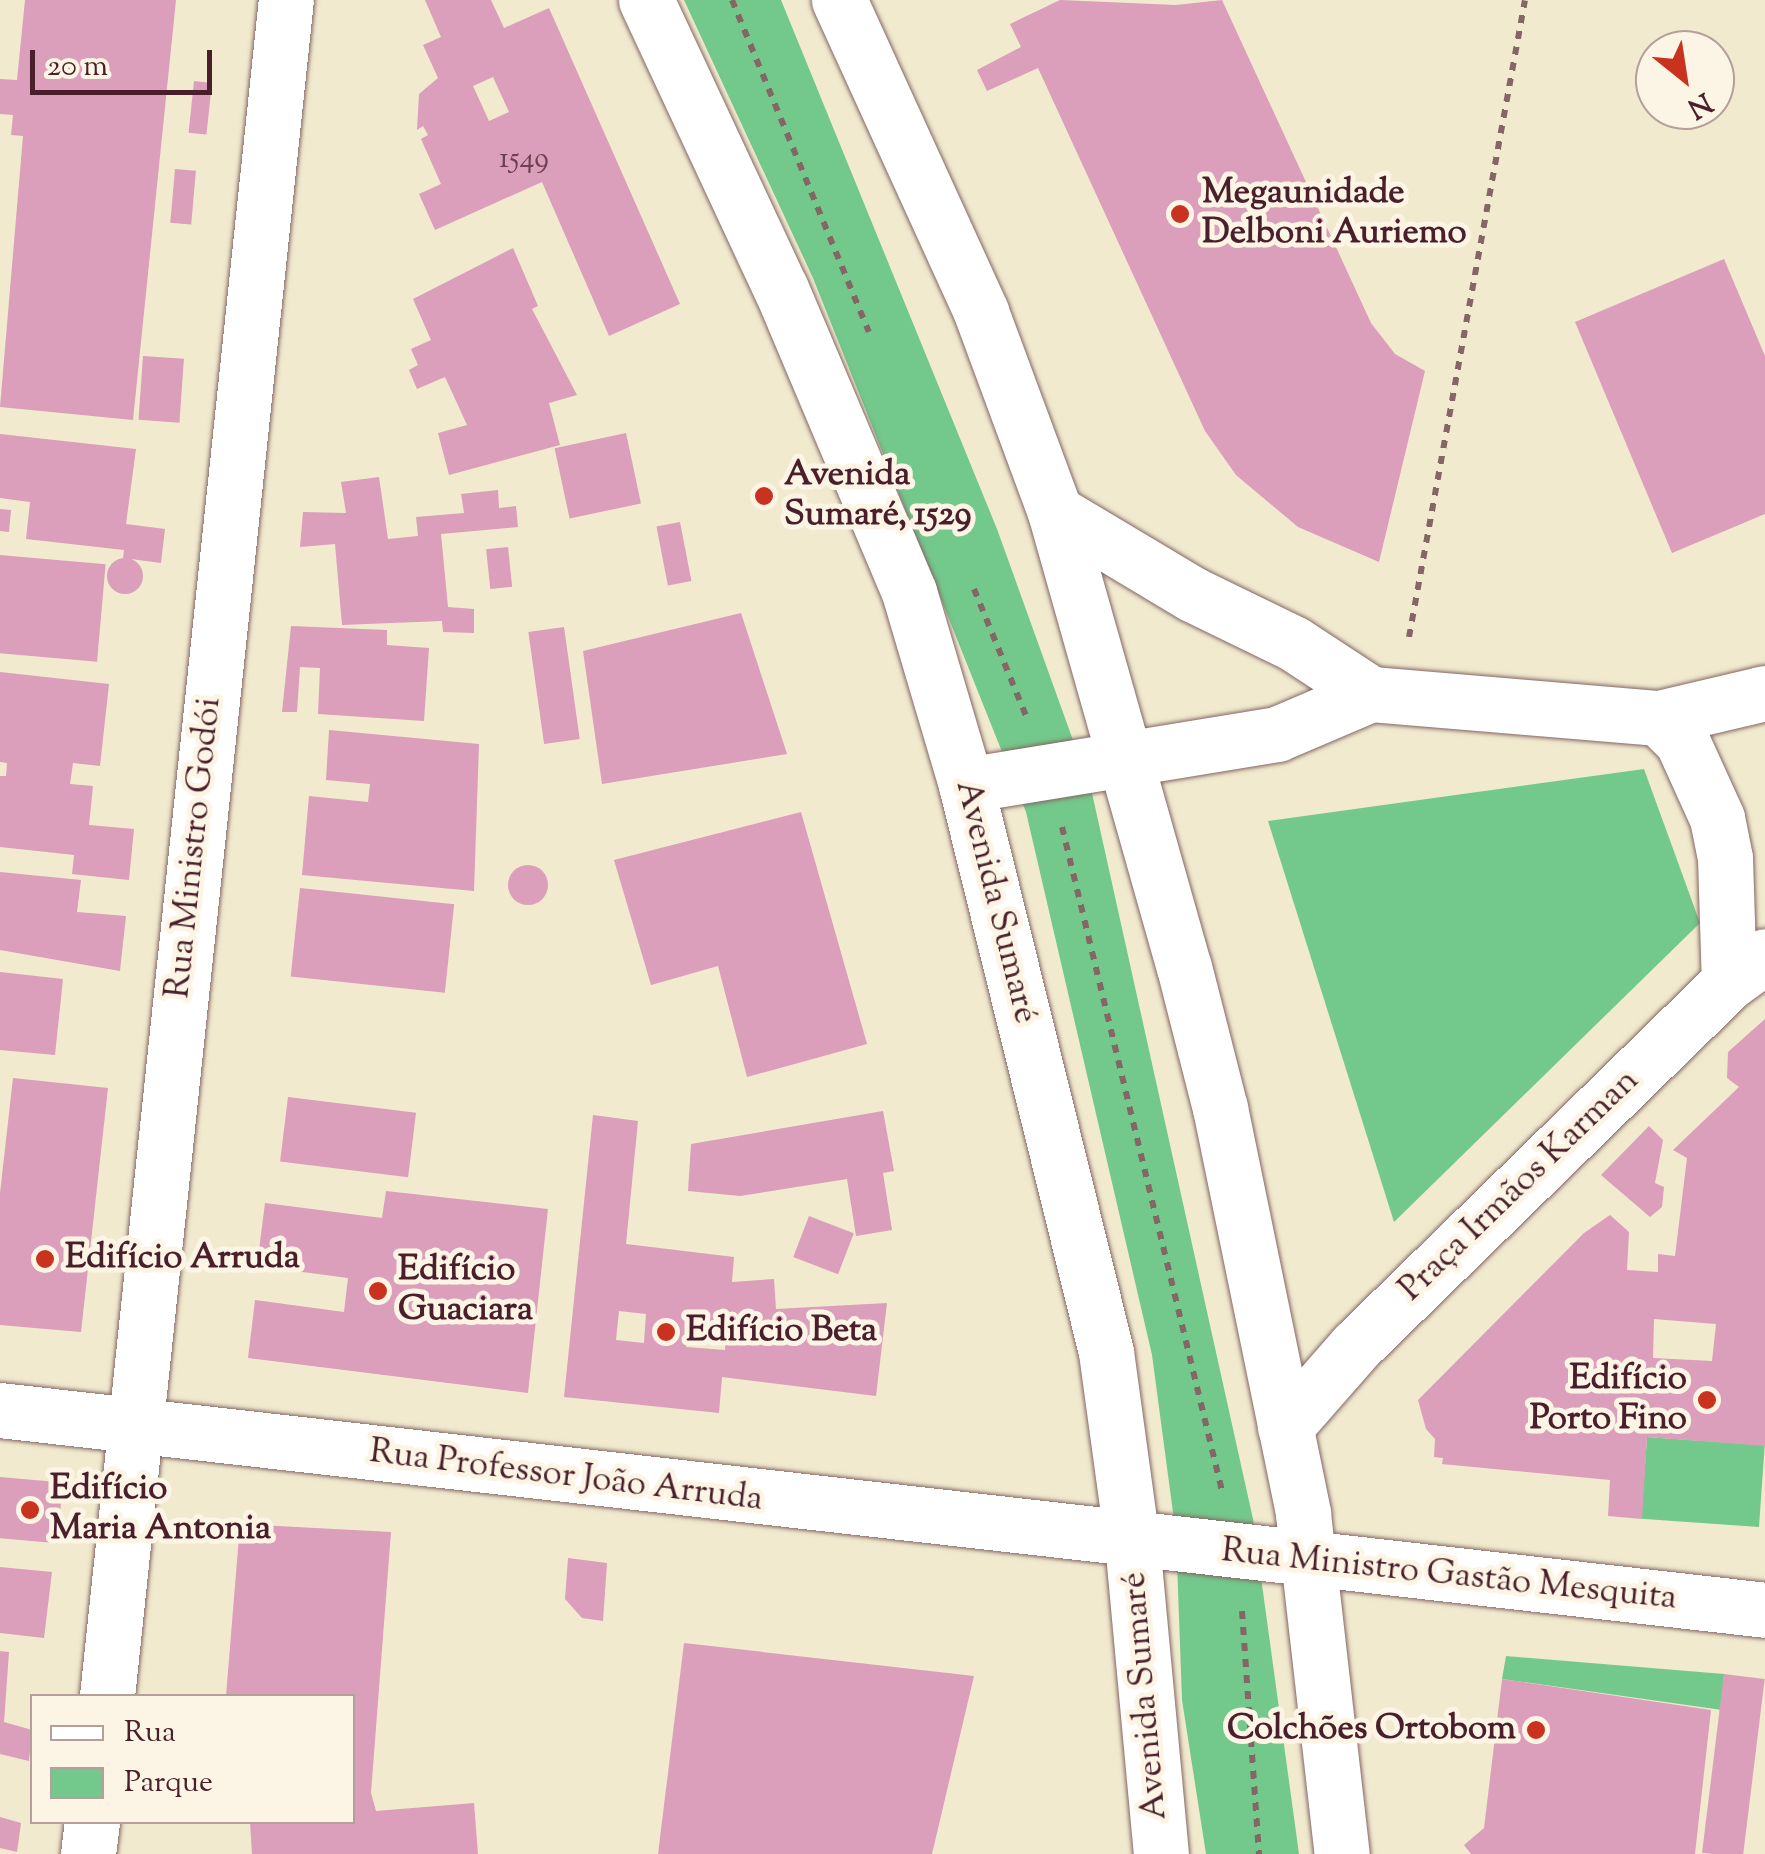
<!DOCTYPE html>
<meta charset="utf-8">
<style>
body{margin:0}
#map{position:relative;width:1765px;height:1854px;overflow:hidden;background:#f1eacf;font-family:"Sorts Mill Goudy",serif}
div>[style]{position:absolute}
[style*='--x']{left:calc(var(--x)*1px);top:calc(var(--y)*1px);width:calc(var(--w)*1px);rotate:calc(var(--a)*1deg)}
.green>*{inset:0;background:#73c88c;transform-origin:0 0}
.building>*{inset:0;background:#db9ebb;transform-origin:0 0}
.round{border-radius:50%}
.path>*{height:6px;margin-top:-3px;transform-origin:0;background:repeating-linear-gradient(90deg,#846664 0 8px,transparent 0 16px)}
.roads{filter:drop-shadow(0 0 2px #846664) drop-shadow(0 0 2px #846664)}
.minor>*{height:55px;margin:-27.5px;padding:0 27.5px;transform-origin:27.5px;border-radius:27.5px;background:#fff}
.primary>*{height:55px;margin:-27.5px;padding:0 27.5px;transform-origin:27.5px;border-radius:27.5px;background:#fff}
.dots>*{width:28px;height:28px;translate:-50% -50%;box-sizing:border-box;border:5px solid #fcf5e5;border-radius:50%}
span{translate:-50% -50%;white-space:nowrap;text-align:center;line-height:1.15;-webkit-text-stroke:10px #fcf5e5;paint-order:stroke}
.number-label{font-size:30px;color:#6e3f4f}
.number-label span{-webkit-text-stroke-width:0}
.poi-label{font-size:35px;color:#4a1f2b;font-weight:700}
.left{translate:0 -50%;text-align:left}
.right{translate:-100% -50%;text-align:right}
.street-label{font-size:35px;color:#4a1f2b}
.legend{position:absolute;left:30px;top:1694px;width:325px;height:130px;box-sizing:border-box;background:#fcf5e5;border:2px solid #b59f9b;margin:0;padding:12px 18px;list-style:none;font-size:30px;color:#4a1f2b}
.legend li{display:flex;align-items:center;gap:20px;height:50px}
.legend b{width:50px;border:2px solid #b59f9b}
.north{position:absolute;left:1635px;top:30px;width:100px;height:100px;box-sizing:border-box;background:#fcf5e5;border:2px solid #b59f9b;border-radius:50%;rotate:150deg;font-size:28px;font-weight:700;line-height:40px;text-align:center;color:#4a1f2b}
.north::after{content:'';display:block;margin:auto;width:35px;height:45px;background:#c8321e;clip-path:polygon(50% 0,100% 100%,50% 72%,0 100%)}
.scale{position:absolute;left:30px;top:50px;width:182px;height:45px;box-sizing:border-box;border:5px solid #4a1f2b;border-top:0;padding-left:12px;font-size:30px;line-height:35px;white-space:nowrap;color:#4a1f2b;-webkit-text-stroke:8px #fcf5e5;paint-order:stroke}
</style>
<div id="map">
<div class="green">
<div style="clip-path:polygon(684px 0,781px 0,997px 529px,1092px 793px,1253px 1519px,1299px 1854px,1206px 1854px,1182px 1700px,1176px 1535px,1152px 1355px,1026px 812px,813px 278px)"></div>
<div style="clip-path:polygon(1644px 769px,1700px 923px,1394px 1222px,1268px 821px)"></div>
<div style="left:1647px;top:1437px;width:118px;height:82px;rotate:4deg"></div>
<div style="clip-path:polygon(1506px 1656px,1724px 1674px,1722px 1710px,1502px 1679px)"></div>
</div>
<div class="building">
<div style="clip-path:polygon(25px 0,176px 0,133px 420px,0 407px,23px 136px,11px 135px,13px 115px,0 114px,0 79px,17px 80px)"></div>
<div style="clip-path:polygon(evenodd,425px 0,491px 0,504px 28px,549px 8px,680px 304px,609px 336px,542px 182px,435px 230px,419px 194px,441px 184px,421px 139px,428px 135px,423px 126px,417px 130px,419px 94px,438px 78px,423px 45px,441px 37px,425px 0,493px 77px,509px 112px,489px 121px,473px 86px,493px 77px)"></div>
<div style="clip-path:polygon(1060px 0,1176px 5px,1222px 0,1371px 323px,1395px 354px,1425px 371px,1379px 562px,1298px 527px,1236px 475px,1205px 431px,1038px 68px,987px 91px,977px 70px,1021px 47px,1010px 24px)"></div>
<div style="left:194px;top:81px;width:18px;height:52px;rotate:6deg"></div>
<div style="left:175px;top:169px;width:21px;height:54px;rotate:5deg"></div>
<div style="clip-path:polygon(513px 248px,538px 306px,532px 309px,577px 395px,549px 403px,560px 445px,449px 475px,438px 433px,467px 425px,445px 377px,417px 389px,409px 370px,418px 365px,411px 349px,431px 340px,413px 299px)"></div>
<div style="clip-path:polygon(1724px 259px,1765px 356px,1765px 514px,1672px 553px,1575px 322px)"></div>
<div style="left:143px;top:356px;width:41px;height:64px;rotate:4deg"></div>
<div style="left:626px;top:433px;width:72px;height:73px;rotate:78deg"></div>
<div style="clip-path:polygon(0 434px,136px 449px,126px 524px,165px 529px,161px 563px,123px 558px,124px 550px,26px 539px,30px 502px,0 498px)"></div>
<div style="clip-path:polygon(379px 477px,388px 539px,418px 536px,416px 517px,464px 513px,461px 494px,498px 490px,499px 508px,516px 506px,518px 527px,441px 534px,448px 607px,474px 609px,474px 633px,443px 632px,442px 621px,342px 625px,335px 544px,300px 547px,303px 512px,346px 513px,341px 482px)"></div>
<div style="clip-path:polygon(0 509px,11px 510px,9px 532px,0 531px)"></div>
<div style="left:680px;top:522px;width:60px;height:24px;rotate:79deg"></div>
<div style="left:508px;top:547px;width:40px;height:22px;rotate:84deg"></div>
<div style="left:0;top:555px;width:106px;height:98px;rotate:5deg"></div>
<div class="round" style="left:107px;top:558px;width:36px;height:36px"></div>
<div style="clip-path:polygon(741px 613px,787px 754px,602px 784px,583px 651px)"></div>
<div style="clip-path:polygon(291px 626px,387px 630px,387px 645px,429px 648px,424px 721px,318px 714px,320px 668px,300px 667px,297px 712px,282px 712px)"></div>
<div style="left:564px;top:627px;width:113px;height:36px;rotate:82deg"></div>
<div style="clip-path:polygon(0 672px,109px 684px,100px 766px,73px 763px,70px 784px,93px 786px,89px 825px,134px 829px,129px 880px,72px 874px,74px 855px,0 847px,0 776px,6px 776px,7px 763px,0 762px)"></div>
<div style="clip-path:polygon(329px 730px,479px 744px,474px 891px,302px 875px,309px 796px,368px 802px,370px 784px,326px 780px)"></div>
<div style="clip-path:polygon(801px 812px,867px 1044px,747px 1077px,718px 966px,651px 985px,614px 860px)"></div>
<div class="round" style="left:508px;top:865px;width:40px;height:40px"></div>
<div style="clip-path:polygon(0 872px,81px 880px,77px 912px,126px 916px,120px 971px,0 950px)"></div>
<div style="left:300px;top:888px;width:155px;height:89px;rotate:6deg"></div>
<div style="clip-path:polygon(0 972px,63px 979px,55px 1055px,0 1050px)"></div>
<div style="clip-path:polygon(evenodd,1765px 1019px,1765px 1446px,1647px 1437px,1642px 1519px,1608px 1516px,1610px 1480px,1442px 1464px,1443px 1458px,1434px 1457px,1435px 1439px,1426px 1429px,1418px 1400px,1584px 1233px,1610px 1215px,1629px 1232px,1627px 1270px,1658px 1272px,1658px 1254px,1675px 1256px,1687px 1158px,1673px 1150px,1739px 1087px,1727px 1078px,1728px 1052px,1765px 1019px,1654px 1319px,1716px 1324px,1712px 1361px,1653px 1358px,1654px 1319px)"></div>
<div style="clip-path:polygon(13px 1078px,108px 1088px,81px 1332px,0 1325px,0 1193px)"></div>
<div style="left:288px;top:1097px;width:129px;height:65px;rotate:7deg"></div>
<div style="clip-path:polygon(883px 1111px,894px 1171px,883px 1173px,892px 1230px,856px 1236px,847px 1179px,740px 1196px,688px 1191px,691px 1144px)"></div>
<div style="clip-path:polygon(evenodd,593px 1115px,638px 1121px,626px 1244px,734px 1257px,732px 1282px,774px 1279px,776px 1309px,887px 1303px,876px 1396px,722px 1377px,719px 1413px,564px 1397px,593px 1115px,619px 1311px,646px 1314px,644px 1343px,616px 1340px,619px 1311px,593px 1115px,688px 1318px,727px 1323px,725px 1350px,686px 1347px,688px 1318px)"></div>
<div style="clip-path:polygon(1649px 1126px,1663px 1140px,1655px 1183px,1664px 1187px,1662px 1207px,1650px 1217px,1601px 1175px)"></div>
<div style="clip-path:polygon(386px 1191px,548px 1209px,528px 1393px,248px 1358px,255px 1300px,344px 1312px,348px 1278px,257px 1266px,265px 1203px,382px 1218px)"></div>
<div style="left:809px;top:1216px;width:48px;height:44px;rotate:21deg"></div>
<div style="left:0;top:1477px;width:63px;height:61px;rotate:5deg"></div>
<div style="clip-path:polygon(240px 1524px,391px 1532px,371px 1793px,376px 1811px,474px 1803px,478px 1854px,252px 1854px,250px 1822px,352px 1822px,352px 1696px,226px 1696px)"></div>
<div style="clip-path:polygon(568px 1558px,607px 1563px,603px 1621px,582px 1618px,565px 1599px)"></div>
<div style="clip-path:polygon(0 1567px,52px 1572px,44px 1638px,0 1633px)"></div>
<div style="clip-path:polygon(684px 1643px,974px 1676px,932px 1854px,658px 1854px)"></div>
<div style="clip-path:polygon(0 1651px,9px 1652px,4px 1722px,32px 1730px,29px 1761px,0 1754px)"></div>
<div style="left:1724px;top:1674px;width:41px;height:180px;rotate:7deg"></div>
<div style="clip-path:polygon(1502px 1679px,1711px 1710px,1695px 1854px,1471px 1854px,1464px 1845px,1484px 1828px)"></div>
<div style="clip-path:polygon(0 1817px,21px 1823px,17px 1852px,0 1848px)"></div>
</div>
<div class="path">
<div style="--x:732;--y:0;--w:359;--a:67.6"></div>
<div style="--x:974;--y:589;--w:137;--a:67.7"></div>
<div style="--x:1409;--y:637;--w:647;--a:-79.68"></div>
<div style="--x:1062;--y:827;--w:683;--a:76.45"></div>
<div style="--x:1242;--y:1611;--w:244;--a:86"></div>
</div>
<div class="roads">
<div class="minor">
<div style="--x:1659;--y:718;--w:33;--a:45"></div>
<div style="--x:1682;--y:741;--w:85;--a:65.6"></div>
<div style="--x:1717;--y:818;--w:41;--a:78.7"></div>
<div style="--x:1725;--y:858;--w:124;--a:88.2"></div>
<div style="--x:966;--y:785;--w:315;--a:-9.3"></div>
<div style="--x:1277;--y:734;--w:102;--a:-23.1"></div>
<div style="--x:1371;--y:694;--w:289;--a:4.8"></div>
<div style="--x:1659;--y:718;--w:109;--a:-13.3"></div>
<div style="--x:0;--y:1410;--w:1776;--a:6.46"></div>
<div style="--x:1285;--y:1427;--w:108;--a:-48.8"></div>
<div style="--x:1356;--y:1346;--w:521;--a:-44.3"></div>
<div style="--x:1729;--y:982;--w:44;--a:-35.8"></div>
<div style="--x:107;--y:1696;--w:1705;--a:-83.98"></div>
<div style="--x:88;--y:1854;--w:32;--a:-83"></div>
</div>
<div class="primary">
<div style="--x:646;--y:0;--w:319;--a:65"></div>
<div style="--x:781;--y:289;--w:329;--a:67.1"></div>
<div style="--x:909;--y:592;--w:201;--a:73.5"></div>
<div style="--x:966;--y:785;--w:584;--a:76.13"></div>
<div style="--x:1106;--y:1352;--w:192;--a:82.2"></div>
<div style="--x:1132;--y:1542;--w:313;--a:84.7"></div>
<div style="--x:839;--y:0;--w:343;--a:65.5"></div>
<div style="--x:981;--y:312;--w:213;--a:69.7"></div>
<div style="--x:1055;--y:512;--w:473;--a:74.2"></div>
<div style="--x:1184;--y:967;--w:146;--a:75.7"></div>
<div style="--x:1220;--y:1108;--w:414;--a:78.4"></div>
<div style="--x:1303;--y:1514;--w:342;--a:83.5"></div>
<div style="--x:1055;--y:512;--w:160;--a:30.9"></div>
<div style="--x:1192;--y:594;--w:112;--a:25.9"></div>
<div style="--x:1293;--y:643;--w:93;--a:33.2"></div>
</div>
</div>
<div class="dots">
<div style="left:1180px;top:214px;background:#c8321e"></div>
<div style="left:764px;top:496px;background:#c8321e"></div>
<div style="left:45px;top:1259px;background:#c8321e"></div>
<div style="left:378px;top:1291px;background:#c8321e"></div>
<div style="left:666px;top:1332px;background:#c8321e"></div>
<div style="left:1707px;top:1400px;background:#c8321e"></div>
<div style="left:30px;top:1510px;background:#c8321e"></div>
<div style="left:1536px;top:1730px;background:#c8321e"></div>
</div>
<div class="number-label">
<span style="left:524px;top:160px">1549</span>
</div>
<div class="poi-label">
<span class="left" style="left:1202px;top:214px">Megaunidade<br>Delboni Auriemo</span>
<span class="left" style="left:784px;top:496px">Avenida<br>Sumaré, 1529</span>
<span class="left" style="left:65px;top:1259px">Edifício Arruda</span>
<span class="left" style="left:398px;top:1291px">Edifício<br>Guaciara</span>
<span class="left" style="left:686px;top:1332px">Edifício Beta</span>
<span class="right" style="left:1687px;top:1400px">Edifício<br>Porto Fino</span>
<span class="left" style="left:50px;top:1510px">Edifício<br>Maria Antonia</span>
<span class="right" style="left:1516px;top:1730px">Colchões Ortobom</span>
</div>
<div class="street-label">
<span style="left:195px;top:848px;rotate:-84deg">Rua Ministro Godói</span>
<span style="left:995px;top:902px;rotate:76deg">Avenida Sumaré</span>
<span style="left:1520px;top:1186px;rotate:-44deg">Praça Irmãos Karman</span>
<span style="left:566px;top:1477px;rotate:7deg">Rua Professor João Arruda</span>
<span style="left:1449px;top:1576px;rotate:6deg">Rua Ministro Gastão Mesquita</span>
<span style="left:1146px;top:1696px;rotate:-95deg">Avenida Sumaré</span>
</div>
<ul class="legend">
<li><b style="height:12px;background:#fff"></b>Rua</li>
<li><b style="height:28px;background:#73c88c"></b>Parque</li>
</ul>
<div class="north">N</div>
<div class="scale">20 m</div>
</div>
